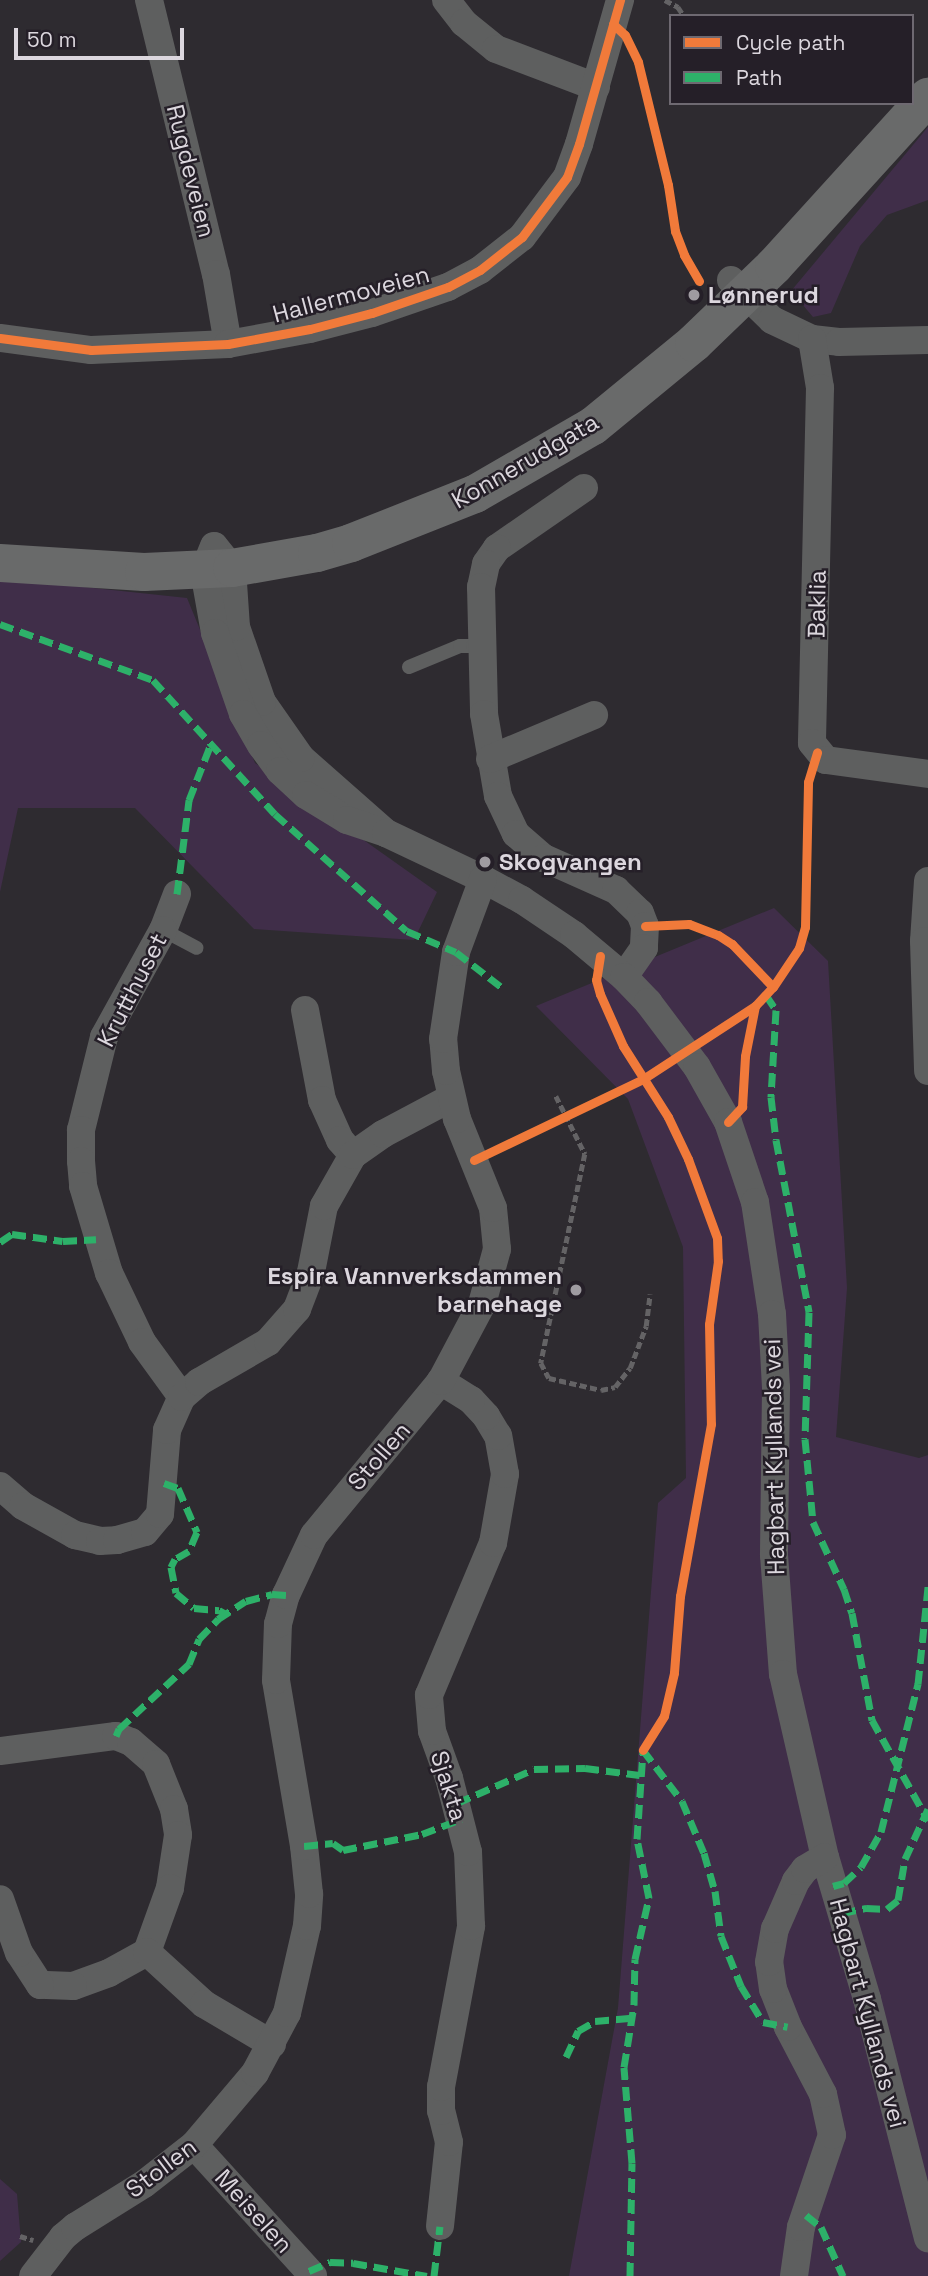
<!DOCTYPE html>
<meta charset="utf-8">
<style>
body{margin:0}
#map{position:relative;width:928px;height:2276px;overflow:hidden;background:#2e2b30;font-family:"Space Grotesk",sans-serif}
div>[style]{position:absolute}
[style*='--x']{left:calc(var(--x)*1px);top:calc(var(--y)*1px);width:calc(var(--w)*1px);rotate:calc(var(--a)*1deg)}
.green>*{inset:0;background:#402e49}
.path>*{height:4.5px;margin-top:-2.25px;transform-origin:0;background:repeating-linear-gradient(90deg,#646365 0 7px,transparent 0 10.5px)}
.service>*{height:14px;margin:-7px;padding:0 7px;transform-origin:7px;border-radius:7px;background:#5e5f5f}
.minor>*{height:28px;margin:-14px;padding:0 14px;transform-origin:14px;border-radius:14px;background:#5e5f5f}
.secondary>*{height:38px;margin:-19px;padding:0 19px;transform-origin:19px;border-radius:19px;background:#696a6a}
.quiet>*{height:7px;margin-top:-3.5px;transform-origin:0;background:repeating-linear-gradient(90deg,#2db169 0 14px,transparent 0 21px)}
.cycleway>*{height:9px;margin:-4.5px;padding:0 4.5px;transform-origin:4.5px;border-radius:4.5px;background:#f17a3a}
.dots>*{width:19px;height:19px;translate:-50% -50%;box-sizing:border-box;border:4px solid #251f28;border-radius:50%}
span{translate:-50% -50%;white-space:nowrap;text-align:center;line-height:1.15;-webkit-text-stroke:5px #251f28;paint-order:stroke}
.street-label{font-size:24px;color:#dcd7de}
.poi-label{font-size:24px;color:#dcd7de;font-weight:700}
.left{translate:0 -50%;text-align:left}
.right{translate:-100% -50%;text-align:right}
.legend{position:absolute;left:669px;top:14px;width:245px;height:91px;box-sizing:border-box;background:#251f28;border:2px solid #6e6971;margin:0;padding:9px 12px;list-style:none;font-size:21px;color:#dcd7de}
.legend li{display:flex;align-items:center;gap:14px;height:35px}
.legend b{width:35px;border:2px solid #6e6971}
.scale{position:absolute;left:14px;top:28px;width:170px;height:32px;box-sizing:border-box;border:4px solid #dcd7de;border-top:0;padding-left:9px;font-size:21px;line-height:24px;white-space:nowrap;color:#dcd7de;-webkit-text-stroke:5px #251f28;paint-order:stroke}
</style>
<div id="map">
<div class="green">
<div style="clip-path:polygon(928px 127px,928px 200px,887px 215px,860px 246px,831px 313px,813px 317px,791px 291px)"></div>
<div style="clip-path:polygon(0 578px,187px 598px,255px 763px,437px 892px,414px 940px,254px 929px,135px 808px,18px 808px,0 892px)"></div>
<div style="clip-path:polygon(774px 908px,828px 961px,847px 1288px,836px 1437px,919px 1458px,928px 1455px,928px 2276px,569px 2276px,618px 2008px,658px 1503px,686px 1478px,683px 1247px,628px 1099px,536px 1006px)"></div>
<div style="clip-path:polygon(0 2179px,17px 2194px,21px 2242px,0 2261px)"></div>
</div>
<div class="path">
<div style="--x:665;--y:0;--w:15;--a:28"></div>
<div style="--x:678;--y:7;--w:11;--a:56"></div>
<div style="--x:556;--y:1096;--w:65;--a:63.4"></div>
<div style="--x:585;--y:1154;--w:214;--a:101.9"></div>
<div style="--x:541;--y:1363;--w:17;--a:62"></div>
<div style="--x:549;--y:1378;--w:53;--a:13"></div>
<div style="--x:601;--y:1390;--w:14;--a:-12"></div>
<div style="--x:615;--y:1387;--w:24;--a:-52"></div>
<div style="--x:630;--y:1368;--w:45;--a:-69.1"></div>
<div style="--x:646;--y:1326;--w:32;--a:-83"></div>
<div style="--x:20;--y:2236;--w:14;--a:17"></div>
</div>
<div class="service">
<div style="--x:409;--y:667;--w:55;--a:-22.4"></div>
<div style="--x:460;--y:646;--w:13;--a:0"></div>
<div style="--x:473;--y:646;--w:13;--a:39"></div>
<div style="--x:163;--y:930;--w:38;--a:28"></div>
</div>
<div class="minor">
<div style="--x:149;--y:0;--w:282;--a:76.3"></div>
<div style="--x:216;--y:274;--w:71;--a:80.3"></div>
<div style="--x:446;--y:0;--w:29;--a:52"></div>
<div style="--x:464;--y:23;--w:41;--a:39.1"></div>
<div style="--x:496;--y:49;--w:107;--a:20.8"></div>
<div style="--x:731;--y:280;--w:57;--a:44.3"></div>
<div style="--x:772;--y:320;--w:44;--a:25.4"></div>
<div style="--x:812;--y:339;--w:27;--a:6"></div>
<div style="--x:839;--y:342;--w:89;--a:-1.3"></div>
<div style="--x:0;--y:338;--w:92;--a:7.5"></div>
<div style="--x:91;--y:350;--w:137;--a:-2.5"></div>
<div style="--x:228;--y:344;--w:83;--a:-10.4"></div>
<div style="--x:310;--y:329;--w:64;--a:-14.5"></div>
<div style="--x:372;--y:313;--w:80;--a:-18.9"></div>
<div style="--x:448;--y:287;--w:36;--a:-28"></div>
<div style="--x:480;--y:270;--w:53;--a:-38.2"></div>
<div style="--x:522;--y:237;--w:75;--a:-53.1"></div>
<div style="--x:567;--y:177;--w:35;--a:-70"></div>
<div style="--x:579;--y:144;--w:150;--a:-74.1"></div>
<div style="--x:812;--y:339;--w:50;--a:80.7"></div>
<div style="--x:820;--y:388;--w:355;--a:91.3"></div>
<div style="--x:812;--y:743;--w:22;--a:51"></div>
<div style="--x:826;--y:760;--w:103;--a:7.8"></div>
<div style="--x:584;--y:488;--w:106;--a:145.4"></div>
<div style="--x:497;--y:548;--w:19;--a:125"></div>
<div style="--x:486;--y:564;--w:24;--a:102"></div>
<div style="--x:481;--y:587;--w:127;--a:88.6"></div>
<div style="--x:484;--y:714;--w:83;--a:80.3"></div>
<div style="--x:498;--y:796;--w:42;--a:64.7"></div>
<div style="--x:516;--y:834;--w:37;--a:41"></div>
<div style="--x:544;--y:858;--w:79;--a:24"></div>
<div style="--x:616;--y:890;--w:33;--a:44"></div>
<div style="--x:640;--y:913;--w:14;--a:69"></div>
<div style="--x:645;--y:926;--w:22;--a:93"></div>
<div style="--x:644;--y:948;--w:35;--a:125"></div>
<div style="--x:490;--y:759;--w:113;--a:-22.9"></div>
<div style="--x:386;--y:833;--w:113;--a:-138.6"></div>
<div style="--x:301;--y:758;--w:68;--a:-124.9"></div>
<div style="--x:262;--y:702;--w:79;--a:-109.1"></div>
<div style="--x:236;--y:627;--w:59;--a:-93.9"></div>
<div style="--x:232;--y:568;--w:28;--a:-129"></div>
<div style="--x:214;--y:546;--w:27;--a:112"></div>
<div style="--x:204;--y:571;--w:63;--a:79.9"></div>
<div style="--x:215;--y:633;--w:86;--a:70.9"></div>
<div style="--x:243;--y:714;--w:36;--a:60"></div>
<div style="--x:261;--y:745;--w:32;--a:54"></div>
<div style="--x:280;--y:771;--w:35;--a:43"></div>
<div style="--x:306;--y:795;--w:48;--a:31.4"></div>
<div style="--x:347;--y:820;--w:41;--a:18.4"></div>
<div style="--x:386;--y:833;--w:107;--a:25.4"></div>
<div style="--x:483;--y:879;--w:44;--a:28.3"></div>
<div style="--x:522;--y:900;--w:63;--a:33.9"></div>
<div style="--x:574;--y:935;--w:65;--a:40"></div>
<div style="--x:624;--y:977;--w:35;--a:46"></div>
<div style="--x:648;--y:1002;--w:81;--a:53"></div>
<div style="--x:697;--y:1067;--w:63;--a:60.6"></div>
<div style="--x:728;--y:1122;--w:84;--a:71.4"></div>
<div style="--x:755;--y:1202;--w:113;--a:81.4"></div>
<div style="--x:772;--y:1314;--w:74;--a:86.9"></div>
<div style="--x:776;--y:1388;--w:167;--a:90.7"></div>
<div style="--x:774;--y:1555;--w:119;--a:85.7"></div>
<div style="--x:783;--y:1674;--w:188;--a:77.1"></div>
<div style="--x:825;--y:1857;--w:148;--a:73.5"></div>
<div style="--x:867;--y:1999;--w:247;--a:75.7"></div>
<div style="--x:928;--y:881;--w:60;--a:93.8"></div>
<div style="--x:924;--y:941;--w:130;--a:88.2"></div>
<div style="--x:177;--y:894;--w:39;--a:111"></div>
<div style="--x:163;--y:930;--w:122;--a:118.9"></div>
<div style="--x:104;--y:1037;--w:96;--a:103.9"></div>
<div style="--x:81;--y:1130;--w:31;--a:90"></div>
<div style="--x:81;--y:1161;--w:25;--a:85"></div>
<div style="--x:83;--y:1186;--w:91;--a:73.4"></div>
<div style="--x:109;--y:1273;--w:76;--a:64.4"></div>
<div style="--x:142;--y:1342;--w:68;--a:54"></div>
<div style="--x:305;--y:1010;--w:92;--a:79.3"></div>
<div style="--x:322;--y:1100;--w:44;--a:65.8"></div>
<div style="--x:340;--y:1140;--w:20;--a:49"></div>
<div style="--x:0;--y:1486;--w:30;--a:41"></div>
<div style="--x:23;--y:1506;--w:60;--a:29.1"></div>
<div style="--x:75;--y:1535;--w:26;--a:13"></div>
<div style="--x:100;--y:1541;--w:17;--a:-3"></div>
<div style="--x:117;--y:1540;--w:29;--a:-16"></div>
<div style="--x:145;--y:1532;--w:23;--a:-50"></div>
<div style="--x:160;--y:1514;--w:84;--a:-85.2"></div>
<div style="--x:167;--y:1430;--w:36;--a:-66"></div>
<div style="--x:182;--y:1397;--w:23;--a:-41"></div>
<div style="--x:199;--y:1382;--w:80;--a:-30.1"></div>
<div style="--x:268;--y:1342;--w:44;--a:-48.7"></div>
<div style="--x:297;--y:1309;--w:40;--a:-69"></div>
<div style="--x:311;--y:1272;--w:67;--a:-78.9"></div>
<div style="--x:324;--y:1206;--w:59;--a:-60.4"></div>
<div style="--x:353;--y:1155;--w:37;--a:-35"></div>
<div style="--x:383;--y:1134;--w:77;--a:-27.9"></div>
<div style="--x:0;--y:1751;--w:117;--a:-7.4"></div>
<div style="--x:116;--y:1736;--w:16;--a:22"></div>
<div style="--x:131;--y:1742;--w:33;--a:41"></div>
<div style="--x:156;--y:1764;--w:48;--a:68.2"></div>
<div style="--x:174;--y:1809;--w:26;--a:81"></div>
<div style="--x:178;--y:1835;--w:54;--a:98.6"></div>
<div style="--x:170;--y:1888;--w:68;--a:109.8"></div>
<div style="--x:147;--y:1952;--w:43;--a:151.1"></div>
<div style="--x:109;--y:1973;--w:38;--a:160"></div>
<div style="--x:73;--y:1986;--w:33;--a:-178"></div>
<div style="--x:40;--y:1985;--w:38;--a:-123"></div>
<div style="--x:19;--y:1953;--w:57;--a:-109.4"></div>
<div style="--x:147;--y:1952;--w:77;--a:42.4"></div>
<div style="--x:204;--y:2004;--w:79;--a:30.5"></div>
<div style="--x:194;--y:2145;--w:177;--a:47.7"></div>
<div style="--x:440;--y:2226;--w:84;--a:-83.9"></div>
<div style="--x:449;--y:2142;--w:32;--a:-104"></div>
<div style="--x:441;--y:2111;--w:24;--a:-90"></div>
<div style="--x:441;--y:2087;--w:164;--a:-79.4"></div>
<div style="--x:471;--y:1926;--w:74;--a:-92.3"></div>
<div style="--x:468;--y:1852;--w:76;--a:-104.4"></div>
<div style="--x:449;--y:1778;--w:50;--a:-109.9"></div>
<div style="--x:432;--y:1731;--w:36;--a:-95"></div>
<div style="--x:429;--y:1695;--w:165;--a:-67.2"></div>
<div style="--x:493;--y:1543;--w:70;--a:-80.1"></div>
<div style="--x:505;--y:1474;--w:39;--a:-100"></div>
<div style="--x:498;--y:1436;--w:23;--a:-121"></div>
<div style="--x:486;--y:1416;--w:22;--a:-133"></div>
<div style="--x:471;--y:1400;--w:36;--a:-148"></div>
<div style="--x:33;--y:2276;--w:49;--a:-52.4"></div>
<div style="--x:63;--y:2237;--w:16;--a:-40"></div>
<div style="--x:75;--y:2227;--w:81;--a:-31.9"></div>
<div style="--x:144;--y:2184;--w:63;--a:-38"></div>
<div style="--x:194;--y:2145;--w:94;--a:-49.7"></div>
<div style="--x:255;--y:2073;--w:68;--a:-61.9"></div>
<div style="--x:287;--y:2013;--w:89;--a:-77.1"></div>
<div style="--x:307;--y:1926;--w:32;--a:-86"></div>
<div style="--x:309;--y:1894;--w:48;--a:-95.9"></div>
<div style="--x:304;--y:1846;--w:168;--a:-99.6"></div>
<div style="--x:276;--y:1680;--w:56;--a:-88"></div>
<div style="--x:278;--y:1624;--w:30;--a:-75"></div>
<div style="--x:286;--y:1595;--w:66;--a:-65"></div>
<div style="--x:314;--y:1535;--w:200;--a:-50.5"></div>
<div style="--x:441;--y:1381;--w:87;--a:-62"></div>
<div style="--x:482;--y:1304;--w:57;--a:-74.7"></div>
<div style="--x:497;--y:1249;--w:41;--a:-95.6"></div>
<div style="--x:493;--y:1208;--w:96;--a:-112"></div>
<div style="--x:457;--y:1119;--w:49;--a:-102.9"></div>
<div style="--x:446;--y:1071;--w:32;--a:-95"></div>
<div style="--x:443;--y:1039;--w:88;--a:-81.5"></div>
<div style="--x:456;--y:952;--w:78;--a:-69.7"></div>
<div style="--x:794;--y:2276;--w:49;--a:-81.9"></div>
<div style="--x:801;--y:2227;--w:97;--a:-71.4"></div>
<div style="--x:832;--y:2135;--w:42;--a:-102.4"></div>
<div style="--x:823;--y:2094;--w:76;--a:-117.6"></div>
<div style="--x:788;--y:2027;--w:41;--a:-111.5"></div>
<div style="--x:773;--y:1989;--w:27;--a:-98"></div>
<div style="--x:769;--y:1962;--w:34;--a:-80"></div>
<div style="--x:775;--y:1929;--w:52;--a:-66.4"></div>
<div style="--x:796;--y:1881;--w:15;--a:-53"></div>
<div style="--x:805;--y:1869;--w:23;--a:-31"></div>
</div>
<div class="secondary">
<div style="--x:0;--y:563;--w:144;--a:3.6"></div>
<div style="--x:144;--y:572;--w:88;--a:-2.6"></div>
<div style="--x:232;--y:568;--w:86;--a:-10"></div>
<div style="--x:317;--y:553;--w:35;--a:-16"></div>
<div style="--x:351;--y:543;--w:133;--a:-21.6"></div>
<div style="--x:475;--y:494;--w:136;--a:-30"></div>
<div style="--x:593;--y:426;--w:131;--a:-39.4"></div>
<div style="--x:694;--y:343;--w:111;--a:-43.9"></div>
<div style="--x:774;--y:266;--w:229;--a:-47.7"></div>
</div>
<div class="quiet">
<div style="--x:0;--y:624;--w:163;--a:20.1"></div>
<div style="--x:153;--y:680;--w:181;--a:47.7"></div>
<div style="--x:275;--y:814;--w:176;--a:41.6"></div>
<div style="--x:407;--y:931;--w:53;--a:23.2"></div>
<div style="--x:456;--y:952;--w:61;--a:37.6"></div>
<div style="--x:177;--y:894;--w:95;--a:-82.7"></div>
<div style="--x:189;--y:800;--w:60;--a:-68.6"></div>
<div style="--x:766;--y:995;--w:18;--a:56"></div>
<div style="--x:776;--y:1010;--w:87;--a:93.3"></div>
<div style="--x:771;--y:1097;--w:43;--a:83.4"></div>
<div style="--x:776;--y:1140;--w:175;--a:79.1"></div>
<div style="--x:809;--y:1312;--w:127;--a:91.8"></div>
<div style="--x:805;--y:1439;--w:83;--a:84.5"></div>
<div style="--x:813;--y:1522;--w:74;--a:65.2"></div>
<div style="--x:844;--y:1589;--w:25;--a:72"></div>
<div style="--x:852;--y:1613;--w:109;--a:79.4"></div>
<div style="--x:872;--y:1720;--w:115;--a:60.8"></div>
<div style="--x:0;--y:1242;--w:14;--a:-34"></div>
<div style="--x:12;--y:1234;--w:51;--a:7.8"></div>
<div style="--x:63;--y:1241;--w:33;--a:-3"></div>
<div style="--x:164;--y:1483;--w:15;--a:20"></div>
<div style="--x:178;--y:1488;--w:48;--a:66.6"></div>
<div style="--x:197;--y:1532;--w:21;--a:113"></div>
<div style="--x:189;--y:1551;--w:16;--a:150"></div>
<div style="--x:175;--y:1559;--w:9;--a:117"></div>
<div style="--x:171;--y:1567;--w:26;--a:79"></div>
<div style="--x:176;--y:1593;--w:23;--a:40"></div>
<div style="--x:194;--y:1608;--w:25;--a:5"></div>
<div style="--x:219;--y:1610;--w:8;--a:30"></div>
<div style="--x:116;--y:1736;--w:8;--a:-67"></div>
<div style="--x:119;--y:1729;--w:96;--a:-42.9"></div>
<div style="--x:189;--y:1664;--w:27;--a:-68"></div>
<div style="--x:199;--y:1639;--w:28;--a:-46"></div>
<div style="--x:218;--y:1619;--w:33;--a:-33"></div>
<div style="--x:246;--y:1601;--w:27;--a:-15"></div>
<div style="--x:272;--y:1594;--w:14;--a:4"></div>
<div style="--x:643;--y:1750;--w:64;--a:52.6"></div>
<div style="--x:682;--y:1801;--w:56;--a:67.1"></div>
<div style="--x:704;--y:1853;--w:40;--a:74"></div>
<div style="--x:715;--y:1891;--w:45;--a:82.4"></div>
<div style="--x:721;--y:1936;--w:54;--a:68.2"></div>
<div style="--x:741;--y:1986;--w:42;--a:58.6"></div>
<div style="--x:763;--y:2022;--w:25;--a:11"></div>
<div style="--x:457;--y:1803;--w:84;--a:-23.8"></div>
<div style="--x:534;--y:1769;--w:51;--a:-1.1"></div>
<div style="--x:585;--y:1768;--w:55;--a:7.3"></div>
<div style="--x:304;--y:1846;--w:29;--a:-6"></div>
<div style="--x:333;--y:1843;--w:12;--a:35"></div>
<div style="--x:343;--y:1850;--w:81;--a:-11.4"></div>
<div style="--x:422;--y:1834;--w:42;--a:-21"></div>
<div style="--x:833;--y:1886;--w:11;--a:-15"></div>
<div style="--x:844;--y:1883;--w:23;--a:-43"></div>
<div style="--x:861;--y:1867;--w:40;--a:-60.3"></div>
<div style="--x:881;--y:1832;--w:153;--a:-76"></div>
<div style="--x:918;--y:1684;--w:98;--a:-84.1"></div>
<div style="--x:842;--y:1913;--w:25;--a:-12"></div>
<div style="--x:866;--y:1908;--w:21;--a:3"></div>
<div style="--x:887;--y:1909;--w:14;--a:-39"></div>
<div style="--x:898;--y:1900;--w:42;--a:-80.3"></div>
<div style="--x:905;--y:1859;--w:55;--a:-65.3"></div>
<div style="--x:566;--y:2057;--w:29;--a:-65"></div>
<div style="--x:578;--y:2031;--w:20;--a:-30"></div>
<div style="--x:595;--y:2021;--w:37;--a:-5"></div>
<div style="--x:806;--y:2215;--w:19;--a:39"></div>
<div style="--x:821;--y:2227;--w:54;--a:65.8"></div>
<div style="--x:309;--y:2271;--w:23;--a:-23"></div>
<div style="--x:330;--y:2262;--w:23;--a:2"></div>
<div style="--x:353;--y:2263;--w:75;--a:10"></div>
<div style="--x:434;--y:2276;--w:50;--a:-83.2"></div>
<div style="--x:630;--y:2276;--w:113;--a:-89"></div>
<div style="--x:632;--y:2163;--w:96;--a:-94.8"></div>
<div style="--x:624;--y:2067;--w:63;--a:-80.8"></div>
<div style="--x:634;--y:2005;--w:46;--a:-88.8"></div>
<div style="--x:635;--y:1959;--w:63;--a:-77.1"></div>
<div style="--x:649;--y:1898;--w:60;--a:-101.5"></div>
<div style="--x:637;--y:1839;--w:89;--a:-86.1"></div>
</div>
<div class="cycleway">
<div style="--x:613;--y:24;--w:16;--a:43"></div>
<div style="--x:625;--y:35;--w:30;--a:64"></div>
<div style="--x:638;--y:62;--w:127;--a:76.3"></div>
<div style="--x:668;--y:185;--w:47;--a:81.3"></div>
<div style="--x:675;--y:231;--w:26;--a:69"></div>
<div style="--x:684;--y:255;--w:30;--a:60"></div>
<div style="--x:0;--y:338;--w:92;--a:7.5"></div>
<div style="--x:91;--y:350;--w:137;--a:-2.5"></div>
<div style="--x:228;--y:344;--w:83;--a:-10.4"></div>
<div style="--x:310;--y:329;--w:64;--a:-14.5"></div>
<div style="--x:372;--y:313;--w:80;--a:-18.9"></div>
<div style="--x:448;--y:287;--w:36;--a:-28"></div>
<div style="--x:480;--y:270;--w:53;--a:-38.2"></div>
<div style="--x:522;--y:237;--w:75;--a:-53.1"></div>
<div style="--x:567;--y:177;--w:35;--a:-70"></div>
<div style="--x:579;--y:144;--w:150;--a:-74.1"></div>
<div style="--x:645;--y:926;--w:44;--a:-2.6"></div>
<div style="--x:689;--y:924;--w:31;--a:21"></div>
<div style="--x:718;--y:935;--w:17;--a:33"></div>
<div style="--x:732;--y:944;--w:59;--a:46.4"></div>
<div style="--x:600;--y:956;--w:24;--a:99"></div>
<div style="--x:596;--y:980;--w:15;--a:74"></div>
<div style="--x:600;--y:994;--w:57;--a:66.1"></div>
<div style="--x:623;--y:1046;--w:84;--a:57.6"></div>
<div style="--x:668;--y:1117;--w:47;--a:64.5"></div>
<div style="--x:688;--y:1159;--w:84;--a:69.8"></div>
<div style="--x:717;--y:1238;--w:23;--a:88"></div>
<div style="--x:718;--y:1261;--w:64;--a:98.1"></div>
<div style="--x:709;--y:1324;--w:100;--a:88.9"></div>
<div style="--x:711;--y:1424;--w:175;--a:100.2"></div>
<div style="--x:680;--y:1596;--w:77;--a:94.5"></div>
<div style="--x:674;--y:1673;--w:44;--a:103.1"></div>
<div style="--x:664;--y:1716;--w:40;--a:122"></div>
<div style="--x:728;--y:1122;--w:21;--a:-47"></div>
<div style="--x:742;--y:1107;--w:51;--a:-86.6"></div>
<div style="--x:745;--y:1056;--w:51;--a:-78.7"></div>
<div style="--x:474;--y:1160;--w:187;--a:-25.6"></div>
<div style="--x:643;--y:1079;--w:134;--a:-33.1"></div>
<div style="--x:755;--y:1006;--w:26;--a:-47"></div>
<div style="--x:773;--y:987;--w:47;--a:-56.3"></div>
<div style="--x:799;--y:948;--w:22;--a:-74"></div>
<div style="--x:805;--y:927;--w:145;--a:-88.8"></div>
<div style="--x:808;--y:782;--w:31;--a:-73"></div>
</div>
<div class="dots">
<div style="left:694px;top:295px;background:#9f9ba1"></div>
<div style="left:485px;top:862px;background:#9f9ba1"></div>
<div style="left:576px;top:1290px;background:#9f9ba1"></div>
</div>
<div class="street-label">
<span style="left:191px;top:171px;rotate:76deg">Rugdeveien</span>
<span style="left:351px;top:294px;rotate:-15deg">Hallermoveien</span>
<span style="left:525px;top:461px;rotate:-30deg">Konnerudgata</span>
<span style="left:817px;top:604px;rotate:-89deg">Baklia</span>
<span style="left:132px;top:990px;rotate:-63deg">Krutthuset</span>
<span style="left:379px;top:1456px;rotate:-49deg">Stollen</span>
<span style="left:774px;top:1457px;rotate:-91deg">Hagbart Kyllands vei</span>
<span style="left:449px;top:1786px;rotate:73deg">Sjakta</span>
<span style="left:868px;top:2013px;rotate:75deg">Hagbart Kyllands vei</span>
<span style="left:161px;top:2168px;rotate:-37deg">Stollen</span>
<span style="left:254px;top:2211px;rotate:48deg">Meiselen</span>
</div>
<div class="poi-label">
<span class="left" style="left:708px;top:295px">Lønnerud</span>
<span class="left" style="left:499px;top:862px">Skogvangen</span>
<span class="right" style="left:562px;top:1290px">Espira Vannverksdammen<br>barnehage</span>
</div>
<ul class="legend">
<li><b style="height:9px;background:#f17a3a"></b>Cycle path</li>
<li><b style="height:9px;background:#2db169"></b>Path</li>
</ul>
<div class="scale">50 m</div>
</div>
